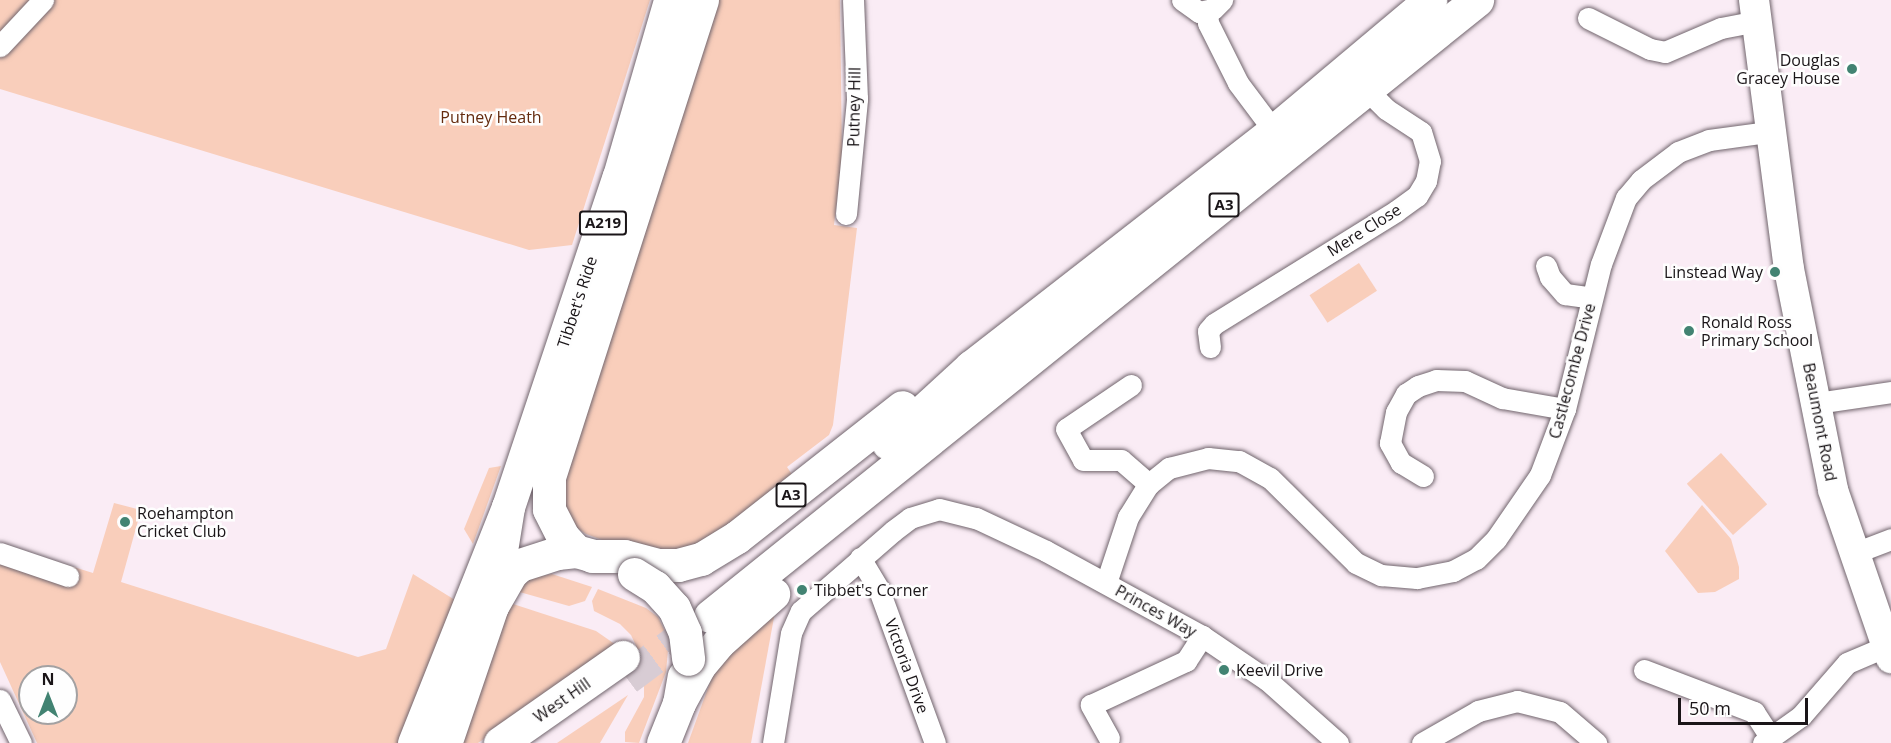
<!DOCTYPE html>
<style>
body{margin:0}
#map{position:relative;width:1891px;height:743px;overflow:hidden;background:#faecf5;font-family:"Open Sans",sans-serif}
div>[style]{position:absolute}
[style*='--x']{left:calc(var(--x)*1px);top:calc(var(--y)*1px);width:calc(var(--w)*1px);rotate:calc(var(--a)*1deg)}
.green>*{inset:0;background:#f9cebb;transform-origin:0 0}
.highway-tunnel>*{height:33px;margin-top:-16.5px;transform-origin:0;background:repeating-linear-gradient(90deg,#d8ccd4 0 33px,transparent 0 49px)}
.roads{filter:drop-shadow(0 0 2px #71656d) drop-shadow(0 0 2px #71656d)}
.street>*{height:21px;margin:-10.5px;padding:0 10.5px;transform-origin:10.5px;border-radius:10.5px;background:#fff}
.secondary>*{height:30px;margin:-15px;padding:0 15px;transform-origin:15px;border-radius:15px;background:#fff}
.primary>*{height:33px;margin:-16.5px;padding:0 16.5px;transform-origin:16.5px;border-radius:16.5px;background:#fff}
.highway>*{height:33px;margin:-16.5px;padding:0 16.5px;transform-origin:16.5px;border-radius:16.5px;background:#fff}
.bridges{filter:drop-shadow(0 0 2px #71656d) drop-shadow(0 0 2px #71656d)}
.primary-bridge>*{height:33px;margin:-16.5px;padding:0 16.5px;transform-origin:16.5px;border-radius:16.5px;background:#fff}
.dots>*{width:16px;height:16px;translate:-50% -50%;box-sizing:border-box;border:3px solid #fefefe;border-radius:50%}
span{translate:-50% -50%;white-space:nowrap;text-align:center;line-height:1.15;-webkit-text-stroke:5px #fefefe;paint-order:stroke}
.shield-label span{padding:2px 4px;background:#fefefe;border:2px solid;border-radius:4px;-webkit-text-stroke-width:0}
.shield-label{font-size:15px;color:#1a1518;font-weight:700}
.poi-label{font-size:16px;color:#1a1518}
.right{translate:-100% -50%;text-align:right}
.left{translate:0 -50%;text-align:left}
.street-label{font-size:16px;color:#1a1518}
.park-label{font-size:16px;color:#642b0e}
.north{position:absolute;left:18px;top:665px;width:60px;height:60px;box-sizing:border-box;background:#fefefe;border:2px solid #a3a1a2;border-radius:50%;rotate:0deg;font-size:16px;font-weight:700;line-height:24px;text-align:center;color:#1a1518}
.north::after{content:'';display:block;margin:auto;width:21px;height:27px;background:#428372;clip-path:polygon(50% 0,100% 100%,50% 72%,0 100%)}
.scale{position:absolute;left:1678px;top:698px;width:130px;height:27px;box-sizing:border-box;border:3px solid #1a1518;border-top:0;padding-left:8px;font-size:18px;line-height:21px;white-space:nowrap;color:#1a1518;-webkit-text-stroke:4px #fefefe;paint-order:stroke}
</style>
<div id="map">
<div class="green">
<div style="clip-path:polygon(0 0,650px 0,572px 245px,529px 250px,0 89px)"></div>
<div style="clip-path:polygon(714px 0,840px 0,842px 158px,834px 225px,857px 228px,833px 425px,829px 435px,787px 467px,795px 479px,710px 547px,643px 555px,586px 534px,571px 524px,562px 507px,568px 461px)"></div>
<div style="left:1359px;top:263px;width:33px;height:59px;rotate:57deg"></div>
<div style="left:1721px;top:453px;width:69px;height:46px;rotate:48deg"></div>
<div style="clip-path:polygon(501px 466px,473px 544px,464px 529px,489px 468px)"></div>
<div style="clip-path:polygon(evenodd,114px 503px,141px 510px,121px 582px,358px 657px,386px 649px,413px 574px,455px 600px,400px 743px,37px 743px,0 662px,0 544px,93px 573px,114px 503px,30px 677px,66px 677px,66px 713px,30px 713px,30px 677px)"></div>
<div style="clip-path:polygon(1702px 505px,1731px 539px,1739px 567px,1739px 579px,1715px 592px,1698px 593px,1665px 551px)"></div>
<div style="clip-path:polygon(552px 574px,592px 587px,585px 601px,569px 606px,516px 591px,531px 578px)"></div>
<div style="clip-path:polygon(598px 589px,646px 608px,658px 617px,669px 639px,666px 672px,639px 743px,625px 742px,625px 732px,644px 697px,644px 663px,631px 635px,620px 624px,594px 611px,592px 601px)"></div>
<div style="clip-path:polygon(777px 601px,751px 743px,688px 743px,717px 663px)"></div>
<div style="clip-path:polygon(510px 603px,596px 631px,619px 647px,478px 743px,459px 743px)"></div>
<div style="clip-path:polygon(628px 695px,600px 743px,557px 743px)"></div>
</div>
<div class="highway-tunnel">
<div style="--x:627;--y:678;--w:99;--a:-36.8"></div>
</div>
<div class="roads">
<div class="street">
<div style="--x:1182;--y:0;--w:21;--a:35"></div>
<div style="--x:1199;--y:12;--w:14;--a:-12"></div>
<div style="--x:1213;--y:9;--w:13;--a:-45"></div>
<div style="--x:1207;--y:12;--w:11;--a:85"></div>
<div style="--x:1208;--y:23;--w:67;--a:63.4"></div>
<div style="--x:1238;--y:83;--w:60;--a:53.1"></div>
<div style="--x:1588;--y:18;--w:69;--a:26.6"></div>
<div style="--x:1650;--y:49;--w:15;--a:11"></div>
<div style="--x:1665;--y:52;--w:61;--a:-23.2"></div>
<div style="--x:1721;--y:28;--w:37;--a:-11"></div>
<div style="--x:0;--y:46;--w:63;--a:-46.9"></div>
<div style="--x:846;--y:214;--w:116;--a:-84.5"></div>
<div style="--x:857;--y:99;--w:99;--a:-92.3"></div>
<div style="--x:1546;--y:266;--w:12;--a:70"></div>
<div style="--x:1550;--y:277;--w:23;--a:49"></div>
<div style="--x:1565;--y:294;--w:27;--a:8"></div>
<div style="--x:1210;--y:347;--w:16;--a:-97"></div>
<div style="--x:1208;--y:331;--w:9;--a:-49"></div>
<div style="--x:1214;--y:324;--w:214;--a:-31.8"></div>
<div style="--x:1396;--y:211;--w:26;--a:-36"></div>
<div style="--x:1417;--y:196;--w:17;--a:-59"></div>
<div style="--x:1426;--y:181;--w:20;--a:-79"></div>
<div style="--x:1430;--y:161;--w:30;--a:-107"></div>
<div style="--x:1421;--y:132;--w:42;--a:-146.7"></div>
<div style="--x:1386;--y:109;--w:28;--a:-135"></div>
<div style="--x:1131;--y:385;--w:78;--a:145.9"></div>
<div style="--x:1066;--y:429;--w:35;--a:61"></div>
<div style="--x:1083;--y:460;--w:38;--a:0"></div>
<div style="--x:1121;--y:460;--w:37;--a:41"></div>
<div style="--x:1816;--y:403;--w:76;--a:-8.3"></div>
<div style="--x:1423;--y:476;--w:26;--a:-149"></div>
<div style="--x:1401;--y:463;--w:23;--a:-119"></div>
<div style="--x:1390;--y:443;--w:32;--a:-79"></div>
<div style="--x:1396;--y:412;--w:21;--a:-61"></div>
<div style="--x:1406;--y:394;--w:14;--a:-34"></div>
<div style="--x:1418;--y:386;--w:19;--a:-18"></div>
<div style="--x:1436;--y:380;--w:29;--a:2"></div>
<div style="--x:1465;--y:381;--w:41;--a:24.7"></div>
<div style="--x:1502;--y:398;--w:64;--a:9.9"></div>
<div style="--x:0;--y:553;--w:72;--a:18.7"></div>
<div style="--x:1852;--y:554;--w:42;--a:-21"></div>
<div style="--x:860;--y:558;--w:37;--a:59"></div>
<div style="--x:879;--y:590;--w:163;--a:69.9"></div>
<div style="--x:1106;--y:583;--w:70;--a:-71.6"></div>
<div style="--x:1128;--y:517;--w:39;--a:-58"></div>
<div style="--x:1149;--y:484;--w:26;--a:-39"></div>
<div style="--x:1169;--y:468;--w:40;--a:-14.4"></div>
<div style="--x:1208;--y:458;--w:31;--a:6"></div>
<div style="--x:1239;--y:461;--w:35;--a:29"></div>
<div style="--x:1270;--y:478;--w:121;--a:44.7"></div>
<div style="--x:1356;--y:563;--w:28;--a:26"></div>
<div style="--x:1381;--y:575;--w:36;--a:5"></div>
<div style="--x:1417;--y:578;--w:37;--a:-11"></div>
<div style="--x:1453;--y:571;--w:26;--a:-28"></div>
<div style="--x:1476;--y:559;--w:28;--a:-45"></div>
<div style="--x:1496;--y:539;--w:78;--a:-55.5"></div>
<div style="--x:1540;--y:475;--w:71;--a:-69.3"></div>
<div style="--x:1565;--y:409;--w:149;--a:-76.1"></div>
<div style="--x:1601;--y:264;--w:71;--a:-69.3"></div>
<div style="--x:1626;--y:198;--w:23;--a:-50"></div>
<div style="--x:1641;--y:180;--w:46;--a:-37.1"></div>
<div style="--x:1678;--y:152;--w:33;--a:-21"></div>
<div style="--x:1709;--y:140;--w:60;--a:-7.7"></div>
<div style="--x:1644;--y:670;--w:118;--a:20.9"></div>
<div style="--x:1754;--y:712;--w:31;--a:57"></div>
<div style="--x:0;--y:700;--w:48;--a:64"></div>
<div style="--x:1109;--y:738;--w:38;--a:-119"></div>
<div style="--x:1091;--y:705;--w:105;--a:-24.9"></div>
<div style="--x:1186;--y:661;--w:30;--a:-57"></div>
<div style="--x:773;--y:743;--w:111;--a:-80.7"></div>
<div style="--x:791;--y:633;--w:24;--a:-66"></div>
<div style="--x:801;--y:611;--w:122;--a:-41"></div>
<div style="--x:893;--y:531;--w:21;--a:-37"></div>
<div style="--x:910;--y:518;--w:30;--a:-17"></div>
<div style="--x:939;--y:509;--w:38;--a:14"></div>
<div style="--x:976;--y:518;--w:77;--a:25.2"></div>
<div style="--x:1046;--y:551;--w:178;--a:28.6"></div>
<div style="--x:1202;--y:636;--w:78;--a:34.1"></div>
<div style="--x:1267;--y:680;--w:95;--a:41.6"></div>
<div style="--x:1422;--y:743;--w:64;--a:-29.7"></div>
<div style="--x:1478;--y:711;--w:40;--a:-14.4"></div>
<div style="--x:1517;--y:701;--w:44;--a:14.3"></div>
<div style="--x:1560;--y:712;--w:48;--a:40.7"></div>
<div style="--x:1763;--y:743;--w:47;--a:-35.4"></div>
<div style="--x:1801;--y:716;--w:70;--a:-49"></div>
<div style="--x:1847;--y:663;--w:43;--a:-23"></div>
</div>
<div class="secondary">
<div style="--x:1754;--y:0;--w:271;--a:82.6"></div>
<div style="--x:1789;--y:269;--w:225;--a:78.7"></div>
<div style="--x:1833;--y:490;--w:178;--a:71"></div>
</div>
<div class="primary">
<div style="--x:576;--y:551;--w:19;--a:-133"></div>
<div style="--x:563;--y:537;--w:31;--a:-117"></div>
<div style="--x:549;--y:509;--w:32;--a:-90"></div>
<div style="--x:549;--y:477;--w:501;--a:-72.22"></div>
<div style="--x:492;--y:606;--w:100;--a:-80.8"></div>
<div style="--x:508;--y:507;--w:349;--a:-71.5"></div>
<div style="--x:619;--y:176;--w:183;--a:-73.8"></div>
<div style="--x:446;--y:741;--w:143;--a:-71.2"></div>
<div style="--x:492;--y:606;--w:38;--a:-60"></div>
<div style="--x:511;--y:573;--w:12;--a:-42"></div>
<div style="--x:520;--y:565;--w:39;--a:-18"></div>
<div style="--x:557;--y:553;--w:19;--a:-6"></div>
<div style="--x:576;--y:551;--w:18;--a:16"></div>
<div style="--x:663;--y:743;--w:43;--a:-68.2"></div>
<div style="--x:679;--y:703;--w:27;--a:-80"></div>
</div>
<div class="highway">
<div style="--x:888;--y:443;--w:113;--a:-42.5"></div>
<div style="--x:971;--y:367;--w:384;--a:-37.9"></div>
<div style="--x:1274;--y:131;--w:204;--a:-40"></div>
<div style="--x:592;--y:556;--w:32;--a:0"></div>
<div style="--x:624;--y:556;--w:35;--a:15"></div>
<div style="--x:658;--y:565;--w:20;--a:0"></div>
<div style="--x:678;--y:565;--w:24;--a:-15"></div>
<div style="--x:701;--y:559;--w:42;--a:-31.4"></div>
<div style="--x:737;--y:537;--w:210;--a:-38.2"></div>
<div style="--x:710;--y:616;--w:984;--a:-38.77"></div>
<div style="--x:679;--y:703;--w:42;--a:-61.6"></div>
<div style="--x:699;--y:666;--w:30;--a:-50"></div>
<div style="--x:718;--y:643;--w:74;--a:-41.7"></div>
<div style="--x:414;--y:743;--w:254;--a:-68.3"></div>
<div style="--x:432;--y:743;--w:36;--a:-54"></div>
<div style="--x:500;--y:743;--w:150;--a:-35"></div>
</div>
</div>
<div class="bridges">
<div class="primary-bridge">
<div style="--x:634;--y:574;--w:25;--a:32"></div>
<div style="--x:655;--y:587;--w:28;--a:48"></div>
<div style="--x:674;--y:608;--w:27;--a:66"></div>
<div style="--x:685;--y:633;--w:26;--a:83"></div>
</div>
</div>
<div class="dots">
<div style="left:1852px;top:69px;background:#428372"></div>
<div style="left:1775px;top:272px;background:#428372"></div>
<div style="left:1689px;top:331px;background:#428372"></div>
<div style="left:125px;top:522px;background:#428372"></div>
<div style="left:802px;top:590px;background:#428372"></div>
<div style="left:1224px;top:670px;background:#428372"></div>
</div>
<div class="shield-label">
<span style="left:1224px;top:205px">A3</span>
<span style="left:603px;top:223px">A219</span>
<span style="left:791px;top:495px">A3</span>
</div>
<div class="poi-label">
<span class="right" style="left:1840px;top:69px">Douglas<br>Gracey House</span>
<span class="right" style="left:1763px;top:272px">Linstead Way</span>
<span class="left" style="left:1701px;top:331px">Ronald Ross<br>Primary School</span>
<span class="left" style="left:137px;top:522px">Roehampton<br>Cricket Club</span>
<span class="left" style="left:814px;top:590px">Tibbet's Corner</span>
<span class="left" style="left:1236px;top:670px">Keevil Drive</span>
</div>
<div class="street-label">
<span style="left:854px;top:107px;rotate:-89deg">Putney Hill</span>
<span style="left:1364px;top:230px;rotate:-32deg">Mere Close</span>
<span style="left:577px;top:302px;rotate:-72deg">Tibbet's Ride</span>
<span style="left:1572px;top:371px;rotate:-75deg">Castlecombe Drive</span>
<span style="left:1820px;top:422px;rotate:79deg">Beaumont Road</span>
<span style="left:1156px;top:611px;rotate:29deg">Princes Way</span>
<span style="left:907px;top:666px;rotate:70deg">Victoria Drive</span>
<span style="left:562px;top:700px;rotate:-35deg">West Hill</span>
</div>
<div class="park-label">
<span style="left:491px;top:117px">Putney Heath</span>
</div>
<div class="north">N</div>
<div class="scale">50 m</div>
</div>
